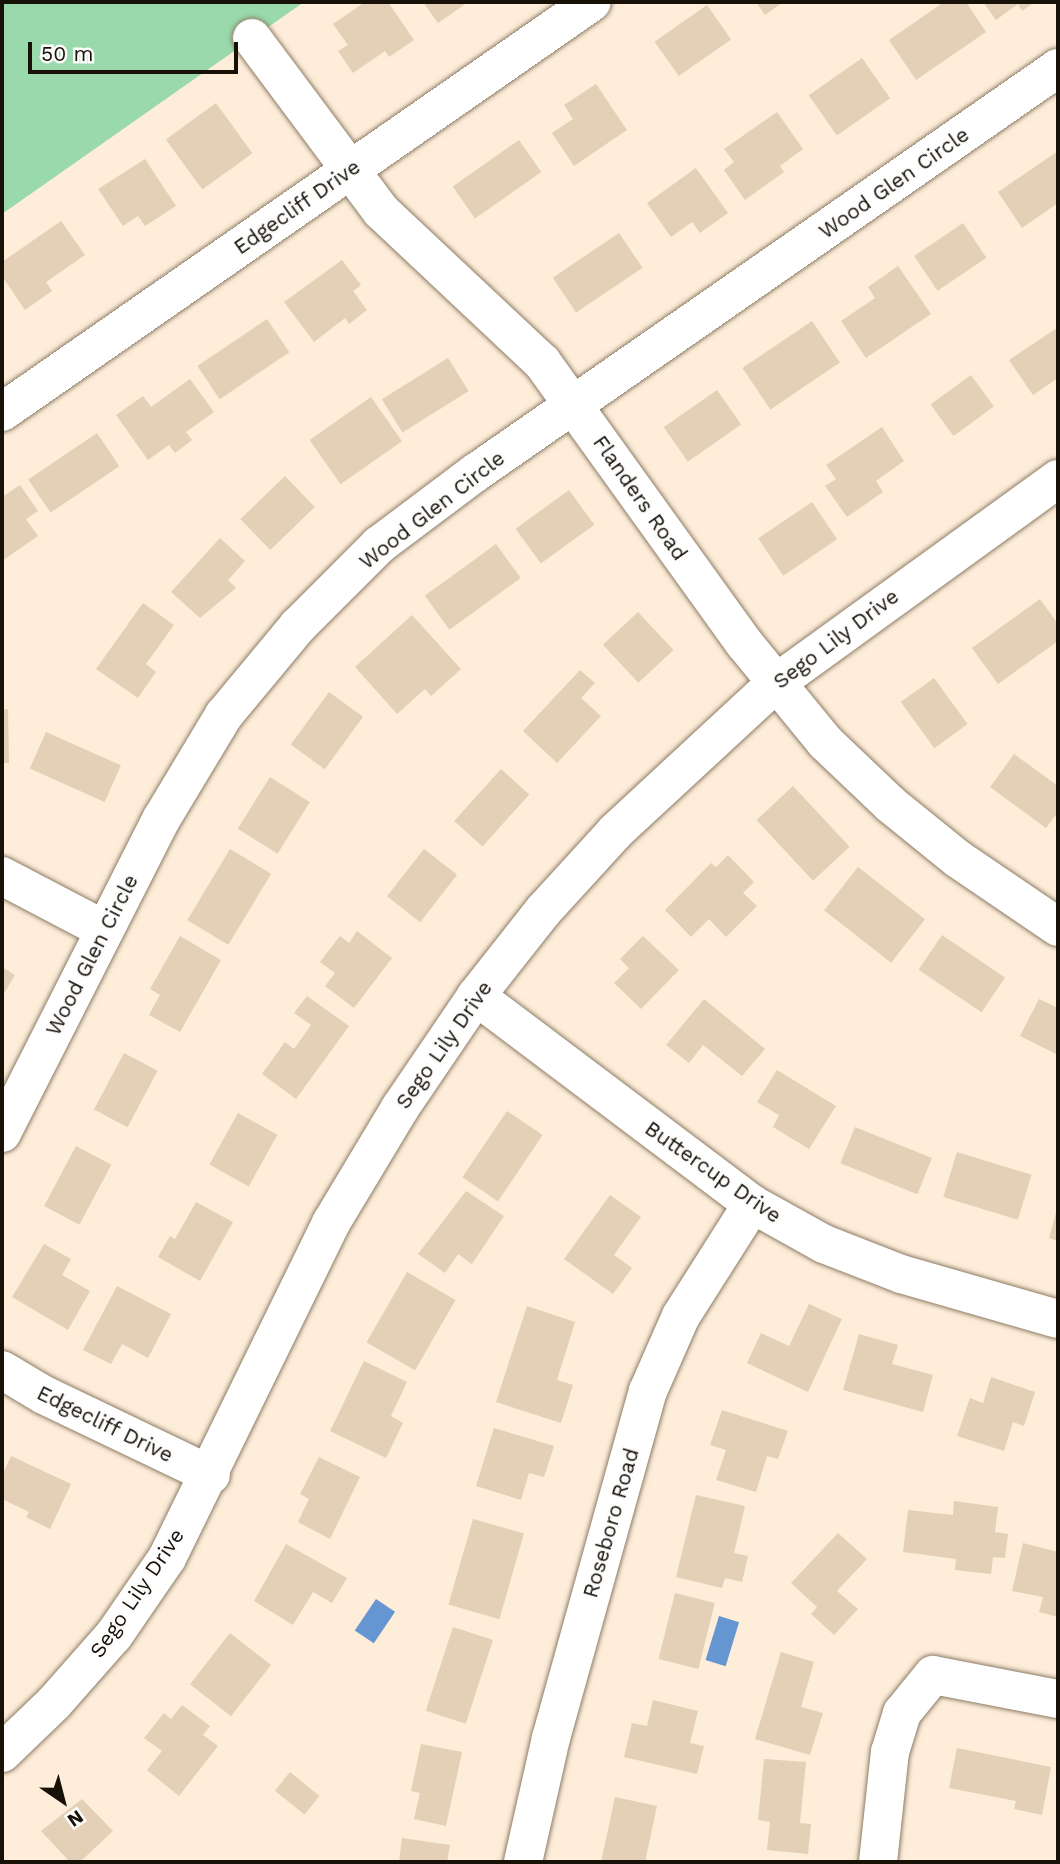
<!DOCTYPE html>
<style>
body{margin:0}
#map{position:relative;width:1060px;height:1864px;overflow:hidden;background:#fdedd9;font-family:"Work Sans",sans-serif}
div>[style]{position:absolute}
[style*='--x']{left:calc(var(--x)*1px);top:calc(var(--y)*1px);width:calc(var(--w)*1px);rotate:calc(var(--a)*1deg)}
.green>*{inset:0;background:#99d9ac}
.water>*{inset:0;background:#6596d2;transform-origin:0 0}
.building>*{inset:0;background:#e3d0b6;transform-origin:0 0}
.roads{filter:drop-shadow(0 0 2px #8d7c65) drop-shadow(0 0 2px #8d7c65)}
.minor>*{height:38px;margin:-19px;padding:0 19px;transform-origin:19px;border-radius:19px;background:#fff}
span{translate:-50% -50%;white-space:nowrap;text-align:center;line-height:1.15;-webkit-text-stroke:6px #fdfdfd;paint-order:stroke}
.street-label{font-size:21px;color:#171108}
.frame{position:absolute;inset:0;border:4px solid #171108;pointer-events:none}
.north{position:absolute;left:28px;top:1766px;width:70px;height:70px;-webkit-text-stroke:5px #fdfdfd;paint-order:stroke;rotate:145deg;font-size:19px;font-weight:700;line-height:28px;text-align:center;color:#171108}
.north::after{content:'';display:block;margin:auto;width:24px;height:32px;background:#171108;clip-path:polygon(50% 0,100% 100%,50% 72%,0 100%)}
.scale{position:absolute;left:28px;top:42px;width:210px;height:32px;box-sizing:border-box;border:4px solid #171108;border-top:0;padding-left:9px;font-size:21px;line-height:24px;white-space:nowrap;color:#171108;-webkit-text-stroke:5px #fdfdfd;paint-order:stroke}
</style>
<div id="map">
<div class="green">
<div style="clip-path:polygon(2px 2px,304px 2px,2px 214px)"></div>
</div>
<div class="water">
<div style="left:376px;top:1599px;width:23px;height:38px;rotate:34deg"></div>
<div style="left:719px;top:1616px;width:21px;height:46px;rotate:17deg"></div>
</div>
<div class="building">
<div style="clip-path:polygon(365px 2px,388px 2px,414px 40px,389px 57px,385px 51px,353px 73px,338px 51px,348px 45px,333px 24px)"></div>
<div style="clip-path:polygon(423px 2px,462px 2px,464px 5px,438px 23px)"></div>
<div style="clip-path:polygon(756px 2px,783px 2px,765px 15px)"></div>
<div style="clip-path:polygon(944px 2px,966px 2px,986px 32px,916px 80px,889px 40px)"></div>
<div style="clip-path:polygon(983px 2px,1035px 2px,1022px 11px,1018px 4px,996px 20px)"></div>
<div style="left:707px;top:5px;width:42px;height:64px;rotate:55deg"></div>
<div style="left:862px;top:58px;width:49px;height:65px;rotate:55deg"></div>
<div style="clip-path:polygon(596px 84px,627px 130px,574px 166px,552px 133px,573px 119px,564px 105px)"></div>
<div style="left:216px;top:103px;width:62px;height:62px;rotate:54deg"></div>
<div style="clip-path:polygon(777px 112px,803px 149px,780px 166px,784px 172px,745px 200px,724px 170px,734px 162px,724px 149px)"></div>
<div style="left:519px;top:140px;width:39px;height:81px;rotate:55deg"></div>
<div style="clip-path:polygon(1058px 151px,1058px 203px,1022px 228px,998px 192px)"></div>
<div style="clip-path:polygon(145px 159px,176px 206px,145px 226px,138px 216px,123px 226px,98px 189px)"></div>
<div style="clip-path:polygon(696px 168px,728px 213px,700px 233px,692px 222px,671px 237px,647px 203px)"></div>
<div style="clip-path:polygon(61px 221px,85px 255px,46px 282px,52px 291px,25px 310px,2px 276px,2px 262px)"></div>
<div style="left:963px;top:223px;width:42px;height:59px;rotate:56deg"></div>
<div style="left:619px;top:233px;width:42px;height:80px;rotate:56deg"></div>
<div style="clip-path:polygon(342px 260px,361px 285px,353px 291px,367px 310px,349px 324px,345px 318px,314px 342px,284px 302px)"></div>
<div style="clip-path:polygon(898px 266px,931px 314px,866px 358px,841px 321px,875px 298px,868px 287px)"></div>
<div style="left:267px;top:319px;width:40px;height:84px;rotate:56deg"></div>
<div style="left:812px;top:321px;width:50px;height:84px;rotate:56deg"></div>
<div style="clip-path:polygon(1057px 328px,1058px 378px,1033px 395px,1009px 360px)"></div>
<div style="left:448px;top:358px;width:39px;height:78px;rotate:58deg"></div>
<div style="left:971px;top:375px;width:39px;height:50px;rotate:54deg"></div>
<div style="clip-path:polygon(190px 379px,214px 412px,186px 432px,192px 440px,175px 453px,169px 445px,148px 460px,116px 415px,143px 396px,151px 407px)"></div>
<div style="left:717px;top:390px;width:42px;height:65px;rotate:55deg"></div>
<div style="left:371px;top:397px;width:54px;height:75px;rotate:55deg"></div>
<div style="clip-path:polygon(882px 427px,904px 461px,876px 481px,883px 492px,847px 517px,825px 486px,836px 479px,826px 465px)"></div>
<div style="left:97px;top:433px;width:40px;height:83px;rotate:56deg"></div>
<div style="left:285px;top:476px;width:43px;height:62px;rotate:46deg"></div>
<div style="clip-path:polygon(20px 485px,38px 511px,26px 519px,38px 536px,2px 561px,2px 497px)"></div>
<div style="left:569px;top:490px;width:43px;height:66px;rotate:54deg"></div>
<div style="left:812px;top:502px;width:45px;height:65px;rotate:56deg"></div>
<div style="clip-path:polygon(220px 538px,245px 561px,228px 580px,236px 588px,200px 618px,171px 592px)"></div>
<div style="left:496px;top:544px;width:42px;height:88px;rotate:54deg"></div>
<div style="clip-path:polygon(1040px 599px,1058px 624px,1058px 641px,998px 684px,972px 648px)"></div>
<div style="clip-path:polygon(143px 603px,174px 625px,146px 664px,156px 672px,138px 698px,96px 669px)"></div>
<div style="left:638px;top:612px;width:52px;height:48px;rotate:47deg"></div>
<div style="clip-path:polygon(412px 615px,461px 669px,431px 696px,425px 689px,397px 714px,355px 667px)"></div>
<div style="clip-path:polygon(580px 670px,595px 683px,581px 698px,601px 716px,557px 763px,523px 731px)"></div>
<div style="left:934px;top:678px;width:57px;height:41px;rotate:54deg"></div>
<div style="left:329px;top:692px;width:42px;height:65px;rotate:36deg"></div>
<div style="clip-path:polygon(8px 709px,9px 763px,2px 763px,2px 710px)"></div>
<div style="left:46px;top:732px;width:82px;height:40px;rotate:24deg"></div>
<div style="clip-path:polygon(1014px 754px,1058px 786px,1058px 812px,1046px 828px,990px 787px)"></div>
<div style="left:501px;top:769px;width:38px;height:70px;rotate:42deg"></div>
<div style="left:270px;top:777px;width:47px;height:61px;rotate:32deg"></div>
<div style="left:793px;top:786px;width:83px;height:50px;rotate:47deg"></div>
<div style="left:230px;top:849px;width:48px;height:83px;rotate:31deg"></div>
<div style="left:424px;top:849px;width:42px;height:60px;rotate:38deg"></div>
<div style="clip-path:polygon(728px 855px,754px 882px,743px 893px,757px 906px,726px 937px,709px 919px,691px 937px,665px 910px,711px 863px,716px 867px)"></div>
<div style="left:858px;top:867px;width:85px;height:55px;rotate:38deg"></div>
<div style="clip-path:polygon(357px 931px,392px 958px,354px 1008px,325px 986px,335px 973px,320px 962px,340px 936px,349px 943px)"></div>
<div style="left:942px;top:935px;width:76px;height:42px;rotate:34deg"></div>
<div style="clip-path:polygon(180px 936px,221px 960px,180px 1032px,149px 1015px,160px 995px,150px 989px)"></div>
<div style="clip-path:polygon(643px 936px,679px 970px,641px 1009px,614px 983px,629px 968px,620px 959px)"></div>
<div style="clip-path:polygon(2px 967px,15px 975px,2px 997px)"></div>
<div style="clip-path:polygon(307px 996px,349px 1026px,296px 1099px,262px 1074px,285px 1042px,294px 1049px,311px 1025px,294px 1013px)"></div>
<div style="clip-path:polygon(704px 999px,765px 1049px,742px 1076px,703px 1045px,689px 1063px,666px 1045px)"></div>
<div style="clip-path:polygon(1039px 999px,1058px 1008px,1058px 1055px,1020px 1036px)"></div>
<div style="left:124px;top:1053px;width:38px;height:64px;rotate:28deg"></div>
<div style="clip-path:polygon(777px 1070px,836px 1106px,809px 1149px,773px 1127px,779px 1115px,757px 1102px)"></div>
<div style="left:507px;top:1111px;width:43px;height:80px;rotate:34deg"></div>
<div style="left:238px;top:1113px;width:45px;height:59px;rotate:29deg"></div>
<div style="left:855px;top:1127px;width:83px;height:39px;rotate:22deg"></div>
<div style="left:76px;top:1146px;width:40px;height:68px;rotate:28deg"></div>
<div style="left:957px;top:1152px;width:78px;height:47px;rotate:17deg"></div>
<div style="clip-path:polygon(466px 1191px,504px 1216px,472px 1264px,458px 1254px,445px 1273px,418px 1254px)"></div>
<div style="clip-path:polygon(610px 1195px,641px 1217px,614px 1255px,632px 1268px,613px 1294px,564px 1259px)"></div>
<div style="clip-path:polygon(196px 1202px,233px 1222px,200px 1281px,158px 1257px,170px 1236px,175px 1239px)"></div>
<div style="clip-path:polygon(1057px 1209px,1058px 1209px,1058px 1241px,1049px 1238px)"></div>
<div style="clip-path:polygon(44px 1244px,71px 1259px,62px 1275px,90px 1291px,68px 1330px,12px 1297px)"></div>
<div style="left:407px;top:1272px;width:56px;height:81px;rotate:30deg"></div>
<div style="clip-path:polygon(117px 1286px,171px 1314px,148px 1358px,122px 1344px,111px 1364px,83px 1350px)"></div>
<div style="clip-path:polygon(809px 1304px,842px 1319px,808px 1392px,747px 1363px,761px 1333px,789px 1346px)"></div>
<div style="clip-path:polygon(527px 1306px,575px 1322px,557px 1380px,573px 1385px,561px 1423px,496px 1402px)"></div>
<div style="clip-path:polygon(859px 1334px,898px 1345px,892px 1364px,933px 1375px,923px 1412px,843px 1390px)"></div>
<div style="clip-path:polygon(364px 1361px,407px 1382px,391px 1416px,403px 1423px,386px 1458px,330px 1431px)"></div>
<div style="clip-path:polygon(991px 1377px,1035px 1392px,1024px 1426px,1013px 1422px,1004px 1451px,957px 1436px,970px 1398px,983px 1403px)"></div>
<div style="clip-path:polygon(722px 1410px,788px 1431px,778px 1459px,767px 1456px,756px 1492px,716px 1480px,726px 1450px,710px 1445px)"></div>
<div style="clip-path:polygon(494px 1428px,554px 1446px,544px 1477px,529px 1473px,521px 1500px,476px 1486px)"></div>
<div style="clip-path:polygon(11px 1456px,71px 1484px,50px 1529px,26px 1517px,29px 1512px,2px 1499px,2px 1476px)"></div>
<div style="clip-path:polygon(319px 1457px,360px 1477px,330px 1539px,298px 1522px,309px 1499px,300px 1494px)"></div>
<div style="clip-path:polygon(696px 1495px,745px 1506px,734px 1553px,748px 1556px,742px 1582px,725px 1578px,722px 1588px,676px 1577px)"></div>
<div style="clip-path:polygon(954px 1501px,998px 1507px,995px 1532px,1008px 1534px,1005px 1558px,993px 1557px,991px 1574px,955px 1570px,956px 1559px,903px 1552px,908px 1510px,953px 1515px)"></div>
<div style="left:473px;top:1519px;width:53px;height:89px;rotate:16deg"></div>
<div style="clip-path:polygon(838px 1533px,867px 1559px,837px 1591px,858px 1609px,834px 1635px,811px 1614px,817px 1607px,791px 1583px)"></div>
<div style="clip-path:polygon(1023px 1543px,1058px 1552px,1058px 1617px,1039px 1612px,1043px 1597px,1012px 1591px)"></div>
<div style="clip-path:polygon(286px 1544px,347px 1578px,332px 1603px,313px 1592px,293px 1625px,254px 1601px)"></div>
<div style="left:675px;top:1593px;width:41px;height:68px;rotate:14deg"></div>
<div style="left:453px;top:1627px;width:42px;height:88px;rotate:18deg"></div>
<div style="left:230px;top:1633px;width:52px;height:65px;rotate:38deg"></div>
<div style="clip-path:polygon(781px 1652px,814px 1662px,801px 1707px,823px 1713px,810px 1755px,755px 1739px)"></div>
<div style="clip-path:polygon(653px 1700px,698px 1711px,690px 1743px,704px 1746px,697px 1774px,624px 1757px,632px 1723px,647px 1726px)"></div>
<div style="clip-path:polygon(182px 1705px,210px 1726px,203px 1735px,218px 1746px,179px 1796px,147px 1770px,162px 1751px,144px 1738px,164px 1713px,171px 1719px)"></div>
<div style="clip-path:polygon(421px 1744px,462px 1752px,446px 1826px,414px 1819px,420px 1793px,411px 1791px)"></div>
<div style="clip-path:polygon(957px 1748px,1051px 1767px,1042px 1815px,1014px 1809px,1016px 1801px,949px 1788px)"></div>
<div style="clip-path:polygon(764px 1759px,806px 1762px,800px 1823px,811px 1824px,808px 1854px,767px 1850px,770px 1822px,758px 1820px)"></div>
<div style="left:290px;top:1772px;width:38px;height:24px;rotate:39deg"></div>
<div style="clip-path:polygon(615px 1797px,657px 1806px,645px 1862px,601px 1862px)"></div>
<div style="clip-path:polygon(82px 1799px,113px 1831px,80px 1862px,70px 1862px,41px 1831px)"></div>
<div style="clip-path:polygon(402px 1838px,450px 1845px,447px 1862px,399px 1862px)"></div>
</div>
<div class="roads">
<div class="minor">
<div style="--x:252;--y:38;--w:216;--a:53.3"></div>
<div style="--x:381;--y:211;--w:221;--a:43.2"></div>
<div style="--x:542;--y:362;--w:346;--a:54.3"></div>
<div style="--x:744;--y:643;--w:128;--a:50.7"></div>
<div style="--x:825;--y:742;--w:90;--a:43.6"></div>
<div style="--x:890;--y:804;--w:87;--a:39"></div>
<div style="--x:958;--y:859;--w:121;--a:34.2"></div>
<div style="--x:2;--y:412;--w:718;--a:-34.8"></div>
<div style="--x:2;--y:876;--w:116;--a:27.7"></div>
<div style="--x:476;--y:996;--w:346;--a:37"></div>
<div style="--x:752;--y:1204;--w:82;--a:29.1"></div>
<div style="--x:824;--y:1244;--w:83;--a:21.3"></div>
<div style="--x:901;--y:1274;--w:163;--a:16"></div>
<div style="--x:2;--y:1133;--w:353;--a:-63.1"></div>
<div style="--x:162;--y:818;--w:120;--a:-59"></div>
<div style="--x:224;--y:715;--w:116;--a:-50.3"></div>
<div style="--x:298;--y:626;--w:115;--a:-45"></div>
<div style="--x:379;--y:545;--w:120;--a:-36.9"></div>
<div style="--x:475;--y:473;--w:710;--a:-34.79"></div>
<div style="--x:2;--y:1370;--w:49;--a:30.8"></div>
<div style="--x:44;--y:1395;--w:185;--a:25.6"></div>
<div style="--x:2;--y:1753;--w:72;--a:-43.9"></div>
<div style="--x:54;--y:1703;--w:91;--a:-48.6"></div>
<div style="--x:114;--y:1635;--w:93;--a:-55.5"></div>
<div style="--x:167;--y:1558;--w:373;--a:-63.9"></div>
<div style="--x:331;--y:1223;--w:134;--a:-59"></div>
<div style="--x:400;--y:1108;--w:135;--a:-55.8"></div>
<div style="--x:476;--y:996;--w:108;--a:-51.8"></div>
<div style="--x:543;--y:911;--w:108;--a:-47.6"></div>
<div style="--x:616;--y:831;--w:218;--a:-42.8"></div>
<div style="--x:776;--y:683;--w:348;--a:-35.9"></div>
<div style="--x:523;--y:1862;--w:127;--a:-77.3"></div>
<div style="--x:551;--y:1738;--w:360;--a:-74.4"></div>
<div style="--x:648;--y:1391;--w:82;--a:-66.3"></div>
<div style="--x:681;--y:1316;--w:133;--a:-57.6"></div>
<div style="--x:878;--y:1862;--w:111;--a:-83.8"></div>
<div style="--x:890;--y:1752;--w:41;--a:-72.9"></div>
<div style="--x:902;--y:1713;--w:49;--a:-50.8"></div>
<div style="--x:933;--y:1675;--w:127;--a:10.9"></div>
</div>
</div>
<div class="street-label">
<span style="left:894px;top:183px;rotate:-35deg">Wood Glen Circle</span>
<span style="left:297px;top:207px;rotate:-35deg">Edgecliff Drive</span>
<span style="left:640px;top:498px;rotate:55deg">Flanders Road</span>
<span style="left:432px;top:510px;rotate:-38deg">Wood Glen Circle</span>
<span style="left:836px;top:639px;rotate:-37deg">Sego Lily Drive</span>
<span style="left:92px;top:955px;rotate:-63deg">Wood Glen Circle</span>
<span style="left:444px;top:1045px;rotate:-55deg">Sego Lily Drive</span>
<span style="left:713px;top:1172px;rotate:35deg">Buttercup Drive</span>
<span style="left:105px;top:1424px;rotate:26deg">Edgecliff Drive</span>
<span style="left:611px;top:1523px;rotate:-74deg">Roseboro Road</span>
<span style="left:137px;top:1593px;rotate:-56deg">Sego Lily Drive</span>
</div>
<div class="frame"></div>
<div class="north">N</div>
<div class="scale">50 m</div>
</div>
